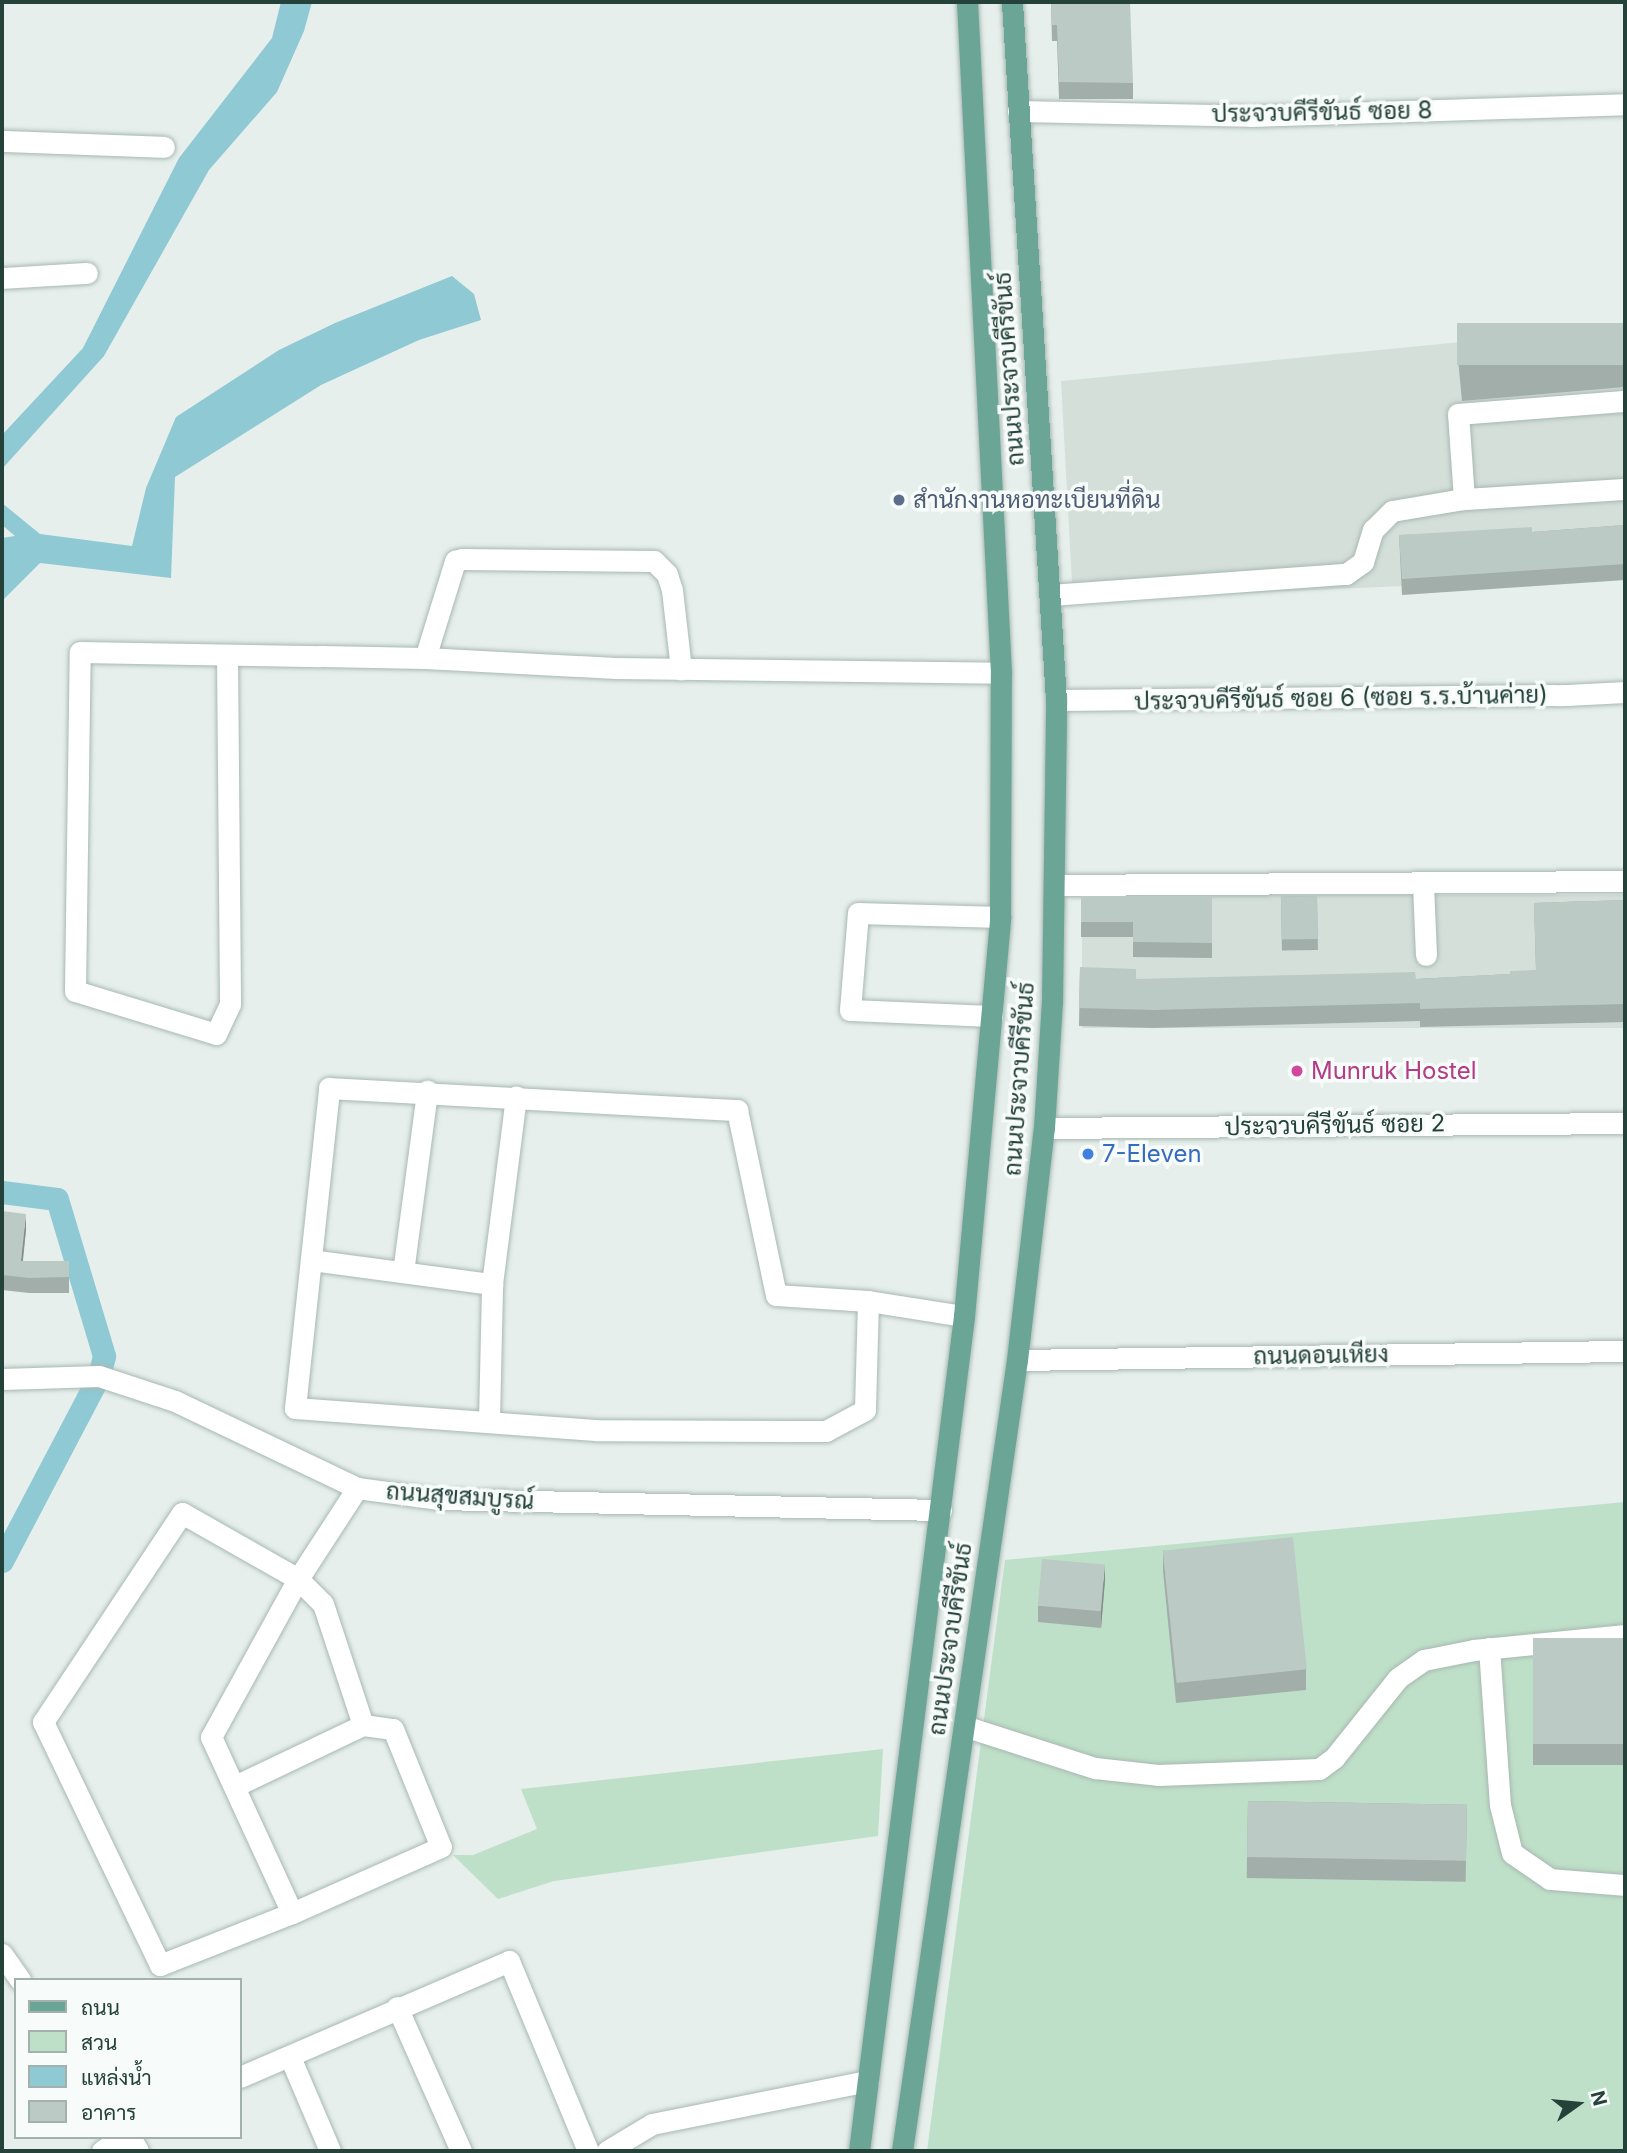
<!DOCTYPE html>
<meta charset="utf-8">
<style>
body{margin:0}
#map{position:relative;width:1627px;height:2153px;overflow:hidden;background:#e6efeb;font-family:Inter,Sarabun,sans-serif}
div>[style]{position:absolute}
[style*='--x']{left:calc(var(--x)*1px);top:calc(var(--y)*1px);width:calc(var(--w)*1px);rotate:calc(var(--a)*1deg)}
.built>*{inset:0;background:#d4dfda;transform-origin:0 0}
.green>*{inset:0;background:#bfe0c8}
.water>*{inset:0;background:#8ec9d4}
.canal>*{height:23px;margin:-11.5px;padding:0 11.5px;transform-origin:11.5px;border-radius:11.5px;background:#8ec9d4}
.roads{filter:drop-shadow(0 0 2px #a8b8b2) drop-shadow(0 0 2px #a8b8b2)}
.minor>*{height:21px;margin:-10.5px;padding:0 10.5px;transform-origin:10.5px;border-radius:10.5px;background:#fff}
.major>*{height:21px;margin:-10.5px;padding:0 10.5px;transform-origin:10.5px;border-radius:10.5px;background:#6aa596}
.wall>*{inset:0;background:#a1aea9;transform-origin:0 0}
.shaded-wall>*{inset:0;background:#838d89}
.building>*{inset:0;background:#bbcac4;transform-origin:0 0}
.dots>*{width:19px;height:19px;translate:-50% -50%;box-sizing:border-box;border:4px solid #f7fbf9;border-radius:50%}
span{translate:-50% -50%;white-space:nowrap;text-align:center;line-height:1.15;-webkit-text-stroke:7px #f7fbf9;paint-order:stroke}
.street-label{font-size:24px;color:#24423a}
.service-label{font-size:24px;color:#4e5e75}
.left{translate:0 -50%;text-align:left}
.hotel-label{font-size:24px;color:#b23c85}
.shop-label{font-size:24px;color:#366cbe}
.frame{position:absolute;inset:0;border:4px solid #24423a;pointer-events:none}
.legend{position:absolute;left:14px;top:1978px;width:228px;height:161px;box-sizing:border-box;background:#f7fbf9;border:2px solid #a3b1ad;margin:0;padding:9px 12px;list-style:none;font-size:21px;color:#24423a}
.legend li{display:flex;align-items:center;gap:14px;height:35px}
.legend b{width:35px;border:2px solid #a3b1ad}
.north{position:absolute;left:1543px;top:2069px;width:70px;height:70px;-webkit-text-stroke:5px #f7fbf9;paint-order:stroke;rotate:75deg;font-size:19px;font-weight:700;line-height:28px;text-align:center;color:#24423a}
.north::after{content:'';display:block;margin:auto;width:24px;height:32px;background:#24423a;clip-path:polygon(50% 0,100% 100%,50% 72%,0 100%)}
</style>
<div id="map">
<div class="built">
<div style="clip-path:polygon(1625px 326px,1625px 576px,1073px 601px,1061px 381px)"></div>
<div style="left:1082px;top:895px;width:543px;height:133px"></div>
</div>
<div class="green">
<div style="clip-path:polygon(1625px 1502px,1625px 2151px,927px 2151px,1005px 1560px)"></div>
<div style="clip-path:polygon(883px 1749px,878px 1836px,554px 1881px,498px 1899px,453px 1855px,473px 1855px,537px 1829px,521px 1789px)"></div>
</div>
<div class="water">
<div style="clip-path:polygon(281px 2px,312px 2px,304px 31px,277px 92px,209px 170px,104px 356px,2px 469px,2px 435px,83px 348px,179px 158px,272px 38px)"></div>
<div style="clip-path:polygon(452px 276px,474px 294px,481px 320px,419px 340px,321px 385px,175px 477px,171px 578px,40px 563px,2px 601px,2px 538px,15px 536px,2px 525px,2px 503px,40px 534px,132px 546px,146px 488px,176px 417px,279px 350px,335px 323px)"></div>
</div>
<div class="canal">
<div style="--x:2;--y:1192;--w:55;--a:7.3"></div>
<div style="--x:57;--y:1199;--w:164;--a:73.3"></div>
<div style="--x:104;--y:1356;--w:21;--a:104"></div>
<div style="--x:99;--y:1376;--w:209;--a:117.7"></div>
</div>
<div class="roads">
<div class="minor">
<div style="--x:1018;--y:111;--w:232;--a:1.2"></div>
<div style="--x:1250;--y:116;--w:375;--a:-1.8"></div>
<div style="--x:2;--y:141;--w:162;--a:2.1"></div>
<div style="--x:2;--y:278;--w:85;--a:-3.4"></div>
<div style="--x:1464;--y:499;--w:85;--a:-94"></div>
<div style="--x:1458;--y:414;--w:168;--a:-4.5"></div>
<div style="--x:1050;--y:595;--w:297;--a:-4.1"></div>
<div style="--x:1346;--y:574;--w:21;--a:-35"></div>
<div style="--x:1363;--y:562;--w:34;--a:-73"></div>
<div style="--x:1373;--y:530;--w:27;--a:-45"></div>
<div style="--x:1392;--y:511;--w:73;--a:-9.5"></div>
<div style="--x:1464;--y:499;--w:161;--a:-3.6"></div>
<div style="--x:227;--y:655;--w:349;--a:89.5"></div>
<div style="--x:230;--y:1004;--w:33;--a:115"></div>
<div style="--x:216;--y:1034;--w:147;--a:-163"></div>
<div style="--x:75;--y:991;--w:339;--a:-89.2"></div>
<div style="--x:80;--y:652;--w:241;--a:1"></div>
<div style="--x:321;--y:656;--w:104;--a:1.1"></div>
<div style="--x:425;--y:658;--w:190;--a:3"></div>
<div style="--x:615;--y:668;--w:386;--a:0.7"></div>
<div style="--x:425;--y:658;--w:102;--a:-72.8"></div>
<div style="--x:455;--y:561;--w:7;--a:-16"></div>
<div style="--x:462;--y:559;--w:192;--a:0.6"></div>
<div style="--x:654;--y:561;--w:18;--a:45"></div>
<div style="--x:667;--y:574;--w:17;--a:73"></div>
<div style="--x:672;--y:590;--w:80;--a:83.5"></div>
<div style="--x:1056;--y:700;--w:511;--a:-0.56"></div>
<div style="--x:1567;--y:695;--w:58;--a:-3"></div>
<div style="--x:1423;--y:884;--w:71;--a:87.6"></div>
<div style="--x:1055;--y:885;--w:570;--a:-0.4"></div>
<div style="--x:992;--y:1016;--w:142;--a:-177.6"></div>
<div style="--x:850;--y:1010;--w:97;--a:-85.3"></div>
<div style="--x:858;--y:913;--w:142;--a:1.6"></div>
<div style="--x:1044;--y:1128;--w:581;--a:-0.49"></div>
<div style="--x:311;--y:1260;--w:183;--a:7.6"></div>
<div style="--x:403;--y:1272;--w:183;--a:-82.4"></div>
<div style="--x:868;--y:1301;--w:109;--a:91.6"></div>
<div style="--x:865;--y:1410;--w:44;--a:151.7"></div>
<div style="--x:826;--y:1431;--w:231;--a:-179.8"></div>
<div style="--x:595;--y:1430;--w:301;--a:-175.8"></div>
<div style="--x:295;--y:1408;--w:322;--a:-83.9"></div>
<div style="--x:329;--y:1088;--w:409;--a:3.1"></div>
<div style="--x:737;--y:1110;--w:189;--a:78.1"></div>
<div style="--x:776;--y:1295;--w:92;--a:3.7"></div>
<div style="--x:868;--y:1301;--w:97;--a:8.9"></div>
<div style="--x:1017;--y:1360;--w:608;--a:-0.85"></div>
<div style="--x:2;--y:1379;--w:97;--a:-1.8"></div>
<div style="--x:99;--y:1376;--w:80;--a:18.2"></div>
<div style="--x:175;--y:1401;--w:202;--a:25.5"></div>
<div style="--x:357;--y:1488;--w:83;--a:7.6"></div>
<div style="--x:439;--y:1499;--w:502;--a:1.26"></div>
<div style="--x:489;--y:1420;--w:136;--a:-88.7"></div>
<div style="--x:492;--y:1284;--w:189;--a:-82.7"></div>
<div style="--x:182;--y:1513;--w:133;--a:29.6"></div>
<div style="--x:298;--y:1579;--w:35;--a:45"></div>
<div style="--x:323;--y:1604;--w:127;--a:71.7"></div>
<div style="--x:363;--y:1725;--w:30;--a:8"></div>
<div style="--x:393;--y:1729;--w:127;--a:67.9"></div>
<div style="--x:441;--y:1847;--w:163;--a:156.1"></div>
<div style="--x:292;--y:1913;--w:142;--a:158.5"></div>
<div style="--x:160;--y:1965;--w:270;--a:-115.7"></div>
<div style="--x:43;--y:1722;--w:251;--a:-56.4"></div>
<div style="--x:1489;--y:1648;--w:157;--a:86"></div>
<div style="--x:1500;--y:1805;--w:49;--a:76"></div>
<div style="--x:1512;--y:1853;--w:46;--a:34.4"></div>
<div style="--x:1550;--y:1879;--w:75;--a:4.6"></div>
<div style="--x:964;--y:1726;--w:138;--a:17.8"></div>
<div style="--x:1095;--y:1768;--w:63;--a:6.3"></div>
<div style="--x:1158;--y:1775;--w:161;--a:-2.1"></div>
<div style="--x:1319;--y:1769;--w:19;--a:-36"></div>
<div style="--x:1334;--y:1758;--w:102;--a:-51.3"></div>
<div style="--x:1398;--y:1678;--w:32;--a:-35"></div>
<div style="--x:1424;--y:1660;--w:51;--a:-11.3"></div>
<div style="--x:1474;--y:1650;--w:152;--a:-5.7"></div>
<div style="--x:235;--y:1786;--w:142;--a:-25.5"></div>
<div style="--x:292;--y:1913;--w:194;--a:-114.7"></div>
<div style="--x:211;--y:1737;--w:180;--a:-61.2"></div>
<div style="--x:298;--y:1579;--w:108;--a:-57"></div>
<div style="--x:2;--y:1954;--w:32;--a:55"></div>
<div style="--x:397;--y:2007;--w:158;--a:66"></div>
<div style="--x:290;--y:2057;--w:102;--a:66.9"></div>
<div style="--x:240;--y:2077;--w:293;--a:-23.3"></div>
<div style="--x:509;--y:1961;--w:206;--a:67.4"></div>
<div style="--x:130;--y:2137;--w:16;--a:60"></div>
<div style="--x:102;--y:2151;--w:25;--a:-34"></div>
<div style="--x:607;--y:2151;--w:52;--a:-31"></div>
<div style="--x:652;--y:2124;--w:220;--a:-11.3"></div>
</div>
<div class="major">
<div style="--x:859;--y:2151;--w:842;--a:-82.83"></div>
<div style="--x:964;--y:1316;--w:401;--a:-84.8"></div>
<div style="--x:1000;--y:917;--w:244;--a:-89.8"></div>
<div style="--x:1001;--y:673;--w:672;--a:-92.9"></div>
<div style="--x:902;--y:2151;--w:799;--a:-81.73"></div>
<div style="--x:1017;--y:1360;--w:234;--a:-83.4"></div>
<div style="--x:1044;--y:1128;--w:126;--a:-86.4"></div>
<div style="--x:1052;--y:1002;--w:302;--a:-89.2"></div>
<div style="--x:1056;--y:700;--w:699;--a:-93.61"></div>
</div>
</div>
<div class="wall">
<div style="clip-path:polygon(1051px 2px,1133px 83px,1133px 99px,1059px 99px,1057px 41px,1052px 41px)"></div>
<div style="clip-path:polygon(1625px 323px,1625px 387px,1462px 401px,1458px 359px,1458px 338px)"></div>
<div style="clip-path:polygon(1625px 525px,1625px 580px,1402px 595px,1399px 535px,1532px 532px)"></div>
<div style="clip-path:polygon(1081px 896px,1212px 896px,1212px 958px,1133px 957px,1133px 937px,1081px 937px)"></div>
<div style="left:1317px;top:896px;width:54px;height:36px;rotate:89deg"></div>
<div style="clip-path:polygon(1625px 900px,1625px 1022px,1420px 1027px,1420px 1021px,1153px 1028px,1079px 1026px,1080px 967px,1136px 979px,1416px 979px,1510px 974px,1536px 970px,1534px 903px)"></div>
<div style="clip-path:polygon(2px 1211px,26px 1229px,23px 1261px,69px 1261px,69px 1293px,29px 1293px,2px 1290px)"></div>
<div style="clip-path:polygon(1163px 1550px,1306px 1669px,1306px 1690px,1176px 1703px,1163px 1571px)"></div>
<div style="clip-path:polygon(1105px 1580px,1101px 1628px,1038px 1622px,1038px 1606px)"></div>
<div style="left:1533px;top:1638px;width:92px;height:127px"></div>
<div style="left:1248px;top:1801px;width:219px;height:77px;rotate:1deg"></div>
</div>
<div class="shaded-wall">
<div style="clip-path:polygon(26px 1214px,26px 1229px,21px 1276px,21px 1261px)"></div>
<div style="clip-path:polygon(1105px 1564px,1105px 1580px,1101px 1628px,1101px 1612px)"></div>
</div>
<div class="building">
<div style="clip-path:polygon(1051px 2px,1130px 2px,1133px 83px,1059px 82px,1057px 25px,1052px 25px)"></div>
<div style="left:1625px;top:323px;width:42px;height:168px;rotate:90deg"></div>
<div style="clip-path:polygon(1625px 525px,1625px 564px,1402px 579px,1399px 535px,1532px 527px,1532px 532px)"></div>
<div style="clip-path:polygon(1081px 896px,1212px 896px,1212px 943px,1133px 942px,1133px 922px,1081px 922px)"></div>
<div style="left:1317px;top:896px;width:43px;height:36px;rotate:89deg"></div>
<div style="clip-path:polygon(1625px 900px,1625px 1004px,1420px 1009px,1420px 1003px,1153px 1010px,1079px 1008px,1080px 967px,1136px 969px,1136px 979px,1415px 972px,1416px 979px,1510px 974px,1510px 971px,1536px 970px,1534px 903px)"></div>
<div style="clip-path:polygon(2px 1211px,26px 1214px,21px 1261px,69px 1261px,69px 1277px,29px 1278px,2px 1275px)"></div>
<div style="left:1293px;top:1537px;width:133px;height:131px;rotate:84deg"></div>
<div style="left:1042px;top:1559px;width:63px;height:47px;rotate:5deg"></div>
<div style="left:1533px;top:1638px;width:92px;height:106px"></div>
<div style="left:1248px;top:1801px;width:219px;height:56px;rotate:1deg"></div>
</div>
<div class="dots">
<div style="left:899px;top:500px;background:#5c6f8a"></div>
<div style="left:1297px;top:1071px;background:#d1479c"></div>
<div style="left:1088px;top:1154px;background:#3f7fe0"></div>
</div>
<div class="street-label">
<span style="left:1322px;top:112px;rotate:-1deg">ประจวบคีรีขันธ์ ซอย 8</span>
<span style="left:1009px;top:369px;rotate:-94deg">ถนนประจวบคีรีขันธ์</span>
<span style="left:1341px;top:698px;rotate:-1deg">ประจวบคีรีขันธ์ ซอย 6 (ซอย ร.ร.บ้านค่าย)</span>
<span style="left:1019px;top:1079px;rotate:-86deg">ถนนประจวบคีรีขันธ์</span>
<span style="left:1335px;top:1125px;rotate:-1deg">ประจวบคีรีขันธ์ ซอย 2</span>
<span style="left:1321px;top:1355px;rotate:-1deg">ถนนดอนเหียง</span>
<span style="left:460px;top:1496px;rotate:4deg">ถนนสุขสมบูรณ์</span>
<span style="left:950px;top:1639px;rotate:-82deg">ถนนประจวบคีรีขันธ์</span>
</div>
<div class="service-label">
<span class="left" style="left:913px;top:500px">สำนักงานหอทะเบียนที่ดิน</span>
</div>
<div class="hotel-label">
<span class="left" style="left:1311px;top:1071px">Munruk Hostel</span>
</div>
<div class="shop-label">
<span class="left" style="left:1102px;top:1154px">7-Eleven</span>
</div>
<div class="frame"></div>
<ul class="legend">
<li><b style="height:9px;background:#6aa596"></b>ถนน</li>
<li><b style="height:19px;background:#bfe0c8"></b>สวน</li>
<li><b style="height:19px;background:#8ec9d4"></b>แหล่งน้ำ</li>
<li><b style="height:19px;background:#bbcac4"></b>อาคาร</li>
</ul>
<div class="north">N</div>
</div>
